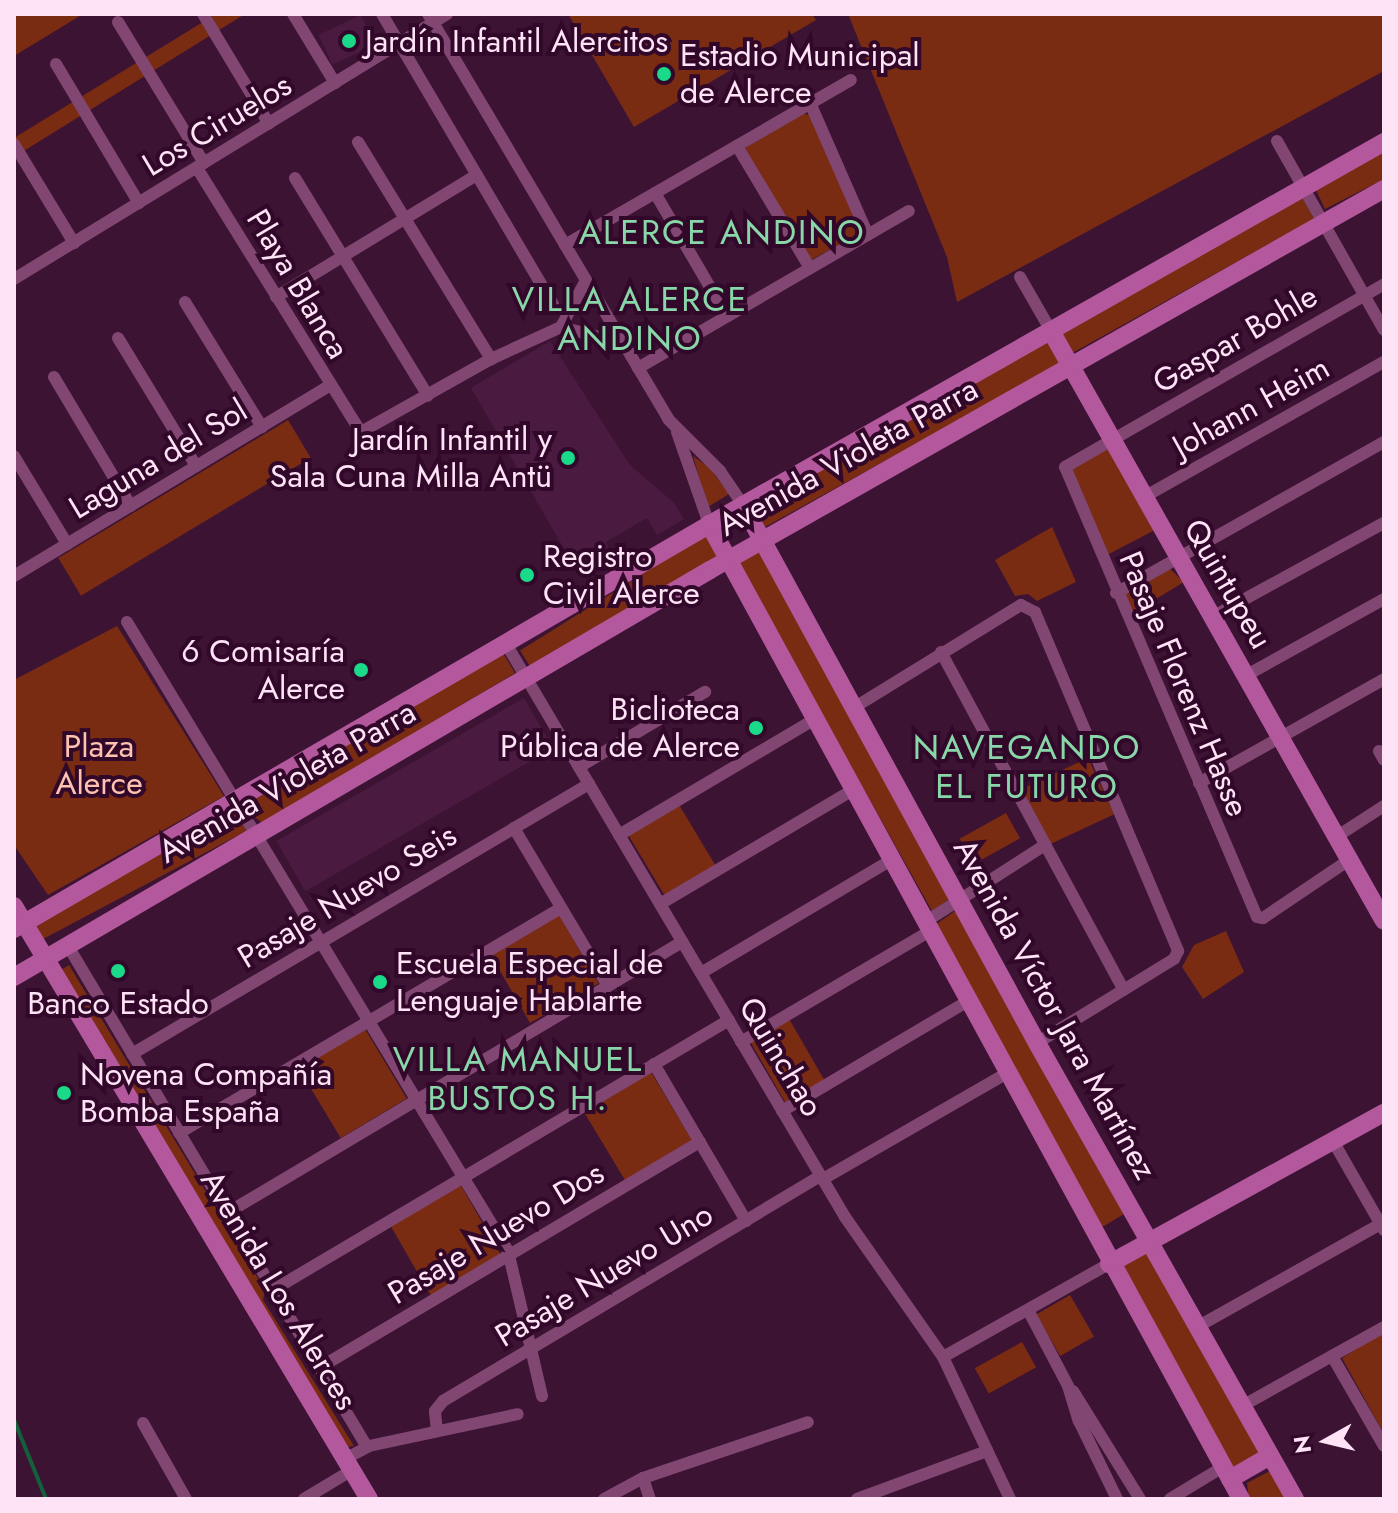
<!DOCTYPE html>
<meta charset="utf-8">
<style>
body{margin:0}
#map{position:relative;width:1398px;height:1513px;overflow:hidden;background:#3c1333;font-family:Jost,sans-serif}
div>[style]{position:absolute}
[style*='--x']{left:calc(var(--x)*1px);top:calc(var(--y)*1px);width:calc(var(--w)*1px);rotate:calc(var(--a)*1deg)}
.built>*{inset:0;background:#4a1a40;transform-origin:0 0}
.green>*{inset:0;background:#7a2c13;transform-origin:0 0}
.stream>*{height:4px;margin:-2px;padding:0 2px;transform-origin:2px;border-radius:2px;background:#15603c}
.street>*{height:12px;margin:-6px;padding:0 6px;transform-origin:6px;border-radius:6px;background:#814772}
.secondary>*{height:18px;margin:-9px;padding:0 9px;transform-origin:9px;border-radius:9px;background:#b3589d}
.dots>*{width:22px;height:22px;translate:-50% -50%;box-sizing:border-box;border:4px solid #310829;border-radius:50%}
span{translate:-50% -50%;white-space:nowrap;text-align:center;line-height:1.15;-webkit-text-stroke:8px #310829;paint-order:stroke}
.poi-label{font-size:32px;color:#fee2f5}
.left{translate:0 -50%;text-align:left}
.right{translate:-100% -50%;text-align:right}
.street-label{font-size:32px;color:#fee2f5}
.park-label{font-size:32px;color:#fec2b0}
.neighbourhood-label{font-size:34px;color:#89d6a8;letter-spacing:2px}
.frame{position:absolute;inset:0;border:16px solid #fee2f5;pointer-events:none}
.north{position:absolute;left:1286px;top:1401px;width:80px;height:80px;-webkit-text-stroke:6px #310829;paint-order:stroke;rotate:262deg;font-size:22px;font-weight:700;line-height:32px;text-align:center;color:#fee2f5}
.north::after{content:'';display:block;margin:auto;width:28px;height:36px;background:#fee2f5;clip-path:polygon(50% 0,100% 100%,50% 72%,0 100%)}
</style>
<div id="map">
<div class="built">
<div style="left:361px;top:15px;width:33px;height:47px;rotate:65deg"></div>
<div style="clip-path:polygon(550px 341px,630px 465px,674px 503px,684px 519px,657px 535px,647px 518px,606px 542px,614px 559px,581px 578px,471px 388px)"></div>
<div style="left:524px;top:698px;width:58px;height:286px;rotate:60deg"></div>
</div>
<div class="green">
<div style="clip-path:polygon(14px 14px,83px 14px,14px 56px)"></div>
<div style="clip-path:polygon(216px 14px,245px 14px,14px 157px,14px 138px)"></div>
<div style="clip-path:polygon(568px 14px,812px 14px,816px 20px,634px 127px)"></div>
<div style="clip-path:polygon(848px 14px,1384px 14px,1384px 71px,957px 302px,947px 257px)"></div>
<div style="clip-path:polygon(802px 113px,809px 115px,858px 225px,856px 235px,811px 260px,745px 148px)"></div>
<div style="clip-path:polygon(1384px 151px,1384px 179px,1325px 209px,1316px 190px)"></div>
<div style="left:1302px;top:197px;width:25px;height:276px;rotate:61deg"></div>
<div style="clip-path:polygon(1047px 341px,1060px 364px,765px 527px,755px 507px)"></div>
<div style="left:288px;top:420px;width:44px;height:268px;rotate:59deg"></div>
<div style="clip-path:polygon(1107px 446px,1155px 530px,1105px 556px,1068px 468px)"></div>
<div style="clip-path:polygon(693px 456px,710px 468px,729px 494px,708px 507px)"></div>
<div style="clip-path:polygon(1052px 527px,1076px 582px,1037px 601px,1028px 594px,1015px 596px,995px 560px)"></div>
<div style="left:705px;top:535px;width:25px;height:218px;rotate:58deg"></div>
<div style="clip-path:polygon(761px 550px,949px 899px,932px 911px,738px 564px)"></div>
<div style="clip-path:polygon(1170px 569px,1184px 582px,1131px 614px,1125px 593px)"></div>
<div style="clip-path:polygon(117px 626px,224px 796px,48px 895px,14px 845px,14px 680px)"></div>
<div style="clip-path:polygon(503px 653px,515px 673px,263px 823px,254px 817px,247px 803px)"></div>
<div style="left:1088px;top:758px;width:62px;height:75px;rotate:65deg"></div>
<div style="left:678px;top:803px;width:74px;height:59px;rotate:59deg"></div>
<div style="left:234px;top:808px;width:26px;height:230px;rotate:62deg"></div>
<div style="left:1006px;top:813px;width:29px;height:53px;rotate:61deg"></div>
<div style="clip-path:polygon(955px 911px,1124px 1214px,1104px 1226px,1099px 1227px,935px 925px)"></div>
<div style="left:559px;top:915px;width:79px;height:79px;rotate:60deg"></div>
<div style="clip-path:polygon(1226px 931px,1244px 972px,1203px 999px,1182px 967px,1194px 945px)"></div>
<div style="clip-path:polygon(69px 965px,265px 1290px,263px 1300px,354px 1446px,347px 1447px,61px 970px)"></div>
<div style="left:788px;top:1017px;width:75px;height:45px;rotate:60deg"></div>
<div style="left:365px;top:1029px;width:81px;height:77px;rotate:59deg"></div>
<div style="left:651px;top:1072px;width:81px;height:78px;rotate:59deg"></div>
<div style="left:460px;top:1184px;width:82px;height:81px;rotate:60deg"></div>
<div style="clip-path:polygon(1147px 1252px,1259px 1449px,1259px 1454px,1234px 1468px,1122px 1265px)"></div>
<div style="left:1070px;top:1295px;width:48px;height:39px;rotate:60deg"></div>
<div style="clip-path:polygon(1384px 1332px,1384px 1434px,1342px 1358px)"></div>
<div style="left:1022px;top:1342px;width:29px;height:54px;rotate:61deg"></div>
<div style="clip-path:polygon(1268px 1472px,1272px 1473px,1287px 1499px,1249px 1499px,1247px 1483px)"></div>
</div>
<div class="stream">
<div style="--x:14;--y:1420;--w:85;--a:67.9"></div>
</div>
<div class="street">
<div style="--x:203;--y:14;--w:128;--a:59"></div>
<div style="--x:293;--y:14;--w:81;--a:58.7"></div>
<div style="--x:382;--y:14;--w:337;--a:59.5"></div>
<div style="--x:428;--y:14;--w:471;--a:59.3"></div>
<div style="--x:668;--y:419;--w:74;--a:45"></div>
<div style="--x:720;--y:471;--w:41;--a:55.9"></div>
<div style="--x:118;--y:22;--w:165;--a:58.6"></div>
<div style="--x:56;--y:64;--w:162;--a:59.2"></div>
<div style="--x:810;--y:103;--w:144;--a:66.3"></div>
<div style="--x:1277;--y:141;--w:217;--a:60.5"></div>
<div style="--x:358;--y:142;--w:255;--a:58.5"></div>
<div style="--x:14;--y:144;--w:116;--a:58.8"></div>
<div style="--x:737;--y:146;--w:142;--a:59.1"></div>
<div style="--x:197;--y:168;--w:311;--a:58.2"></div>
<div style="--x:361;--y:432;--w:149;--a:-29.3"></div>
<div style="--x:491;--y:359;--w:77;--a:-24.6"></div>
<div style="--x:561;--y:327;--w:53;--a:-62"></div>
<div style="--x:295;--y:178;--w:255;--a:58.6"></div>
<div style="--x:655;--y:193;--w:143;--a:59.7"></div>
<div style="--x:565;--y:245;--w:330;--a:-30"></div>
<div style="--x:1020;--y:277;--w:62;--a:60.1"></div>
<div style="--x:14;--y:279;--w:508;--a:-31.47"></div>
<div style="--x:276;--y:297;--w:235;--a:-31.3"></div>
<div style="--x:185;--y:302;--w:147;--a:58.4"></div>
<div style="--x:561;--y:327;--w:64;--a:14.5"></div>
<div style="--x:118;--y:338;--w:150;--a:58.6"></div>
<div style="--x:638;--y:368;--w:313;--a:-30.1"></div>
<div style="--x:54;--y:377;--w:150;--a:59.2"></div>
<div style="--x:677;--y:432;--w:97;--a:70.8"></div>
<div style="--x:14;--y:456;--w:103;--a:58.9"></div>
<div style="--x:1144;--y:497;--w:275;--a:-29.4"></div>
<div style="--x:14;--y:576;--w:368;--a:-31.1"></div>
<div style="--x:1116;--y:593;--w:308;--a:-29.4"></div>
<div style="--x:1212;--y:617;--w:196;--a:-28.7"></div>
<div style="--x:127;--y:622;--w:735;--a:58.8"></div>
<div style="--x:508;--y:1251;--w:149;--a:76.8"></div>
<div style="--x:505;--y:642;--w:668;--a:59.4"></div>
<div style="--x:845;--y:1217;--w:171;--a:55"></div>
<div style="--x:943;--y:1357;--w:157;--a:64.7"></div>
<div style="--x:941;--y:652;--w:384;--a:61.6"></div>
<div style="--x:1245;--y:676;--w:159;--a:-29"></div>
<div style="--x:855;--y:707;--w:195;--a:-31.6"></div>
<div style="--x:1021;--y:605;--w:16;--a:27"></div>
<div style="--x:1035;--y:612;--w:368;--a:67.1"></div>
<div style="--x:1178;--y:951;--w:9;--a:117"></div>
<div style="--x:1174;--y:959;--w:161;--a:148.5"></div>
<div style="--x:1379;--y:751;--w:10;--a:61"></div>
<div style="--x:579;--y:767;--w:147;--a:-30.8"></div>
<div style="--x:1199;--y:783;--w:212;--a:-29.3"></div>
<div style="--x:514;--y:828;--w:184;--a:59.3"></div>
<div style="--x:619;--y:835;--w:228;--a:-30.6"></div>
<div style="--x:1336;--y:837;--w:57;--a:-32.9"></div>
<div style="--x:1349;--y:860;--w:104;--a:146"></div>
<div style="--x:1263;--y:918;--w:6;--a:-171"></div>
<div style="--x:1257;--y:917;--w:489;--a:-113.1"></div>
<div style="--x:1065;--y:467;--w:368;--a:-29.8"></div>
<div style="--x:660;--y:904;--w:224;--a:-30.6"></div>
<div style="--x:925;--y:922;--w:143;--a:-32.7"></div>
<div style="--x:68;--y:946;--w:583;--a:59.17"></div>
<div style="--x:701;--y:973;--w:221;--a:-30.7"></div>
<div style="--x:741;--y:1042;--w:219;--a:-30.4"></div>
<div style="--x:132;--y:1054;--w:531;--a:-30.58"></div>
<div style="--x:654;--y:1064;--w:182;--a:59.6"></div>
<div style="--x:782;--y:1111;--w:216;--a:-30.6"></div>
<div style="--x:179;--y:1133;--w:443;--a:-30.5"></div>
<div style="--x:1333;--y:1141;--w:103;--a:60.2"></div>
<div style="--x:823;--y:1179;--w:212;--a:-29.9"></div>
<div style="--x:227;--y:1213;--w:530;--a:-30.78"></div>
<div style="--x:273;--y:1290;--w:530;--a:-30.63"></div>
<div style="--x:1028;--y:1310;--w:86;--a:62.2"></div>
<div style="--x:1068;--y:1386;--w:37;--a:73"></div>
<div style="--x:1079;--y:1421;--w:87;--a:64"></div>
<div style="--x:1197;--y:1327;--w:214;--a:-29.3"></div>
<div style="--x:1332;--y:1356;--w:104;--a:60"></div>
<div style="--x:943;--y:1357;--w:190;--a:-29.3"></div>
<div style="--x:319;--y:1368;--w:443;--a:-30.7"></div>
<div style="--x:1073;--y:1391;--w:127;--a:58.2"></div>
<div style="--x:1242;--y:1406;--w:162;--a:-29.1"></div>
<div style="--x:143;--y:1423;--w:87;--a:60.5"></div>
<div style="--x:437;--y:1431;--w:20;--a:-96"></div>
<div style="--x:435;--y:1411;--w:13;--a:-51"></div>
<div style="--x:443;--y:1401;--w:440;--a:-30.8"></div>
<div style="--x:345;--y:1459;--w:27;--a:-28"></div>
<div style="--x:369;--y:1446;--w:152;--a:-12.1"></div>
<div style="--x:643;--y:1478;--w:22;--a:72"></div>
<div style="--x:304;--y:1499;--w:56;--a:-31.1"></div>
<div style="--x:604;--y:1499;--w:44;--a:-28.3"></div>
<div style="--x:643;--y:1478;--w:174;--a:-18.7"></div>
<div style="--x:857;--y:1499;--w:139;--a:-20.3"></div>
<div style="--x:1170;--y:1499;--w:62;--a:-31.1"></div>
</div>
<div class="secondary">
<div style="--x:1051;--y:331;--w:677;--a:60.56"></div>
<div style="--x:743;--y:505;--w:613;--a:61.34"></div>
<div style="--x:1037;--y:1043;--w:524;--a:60.5"></div>
<div style="--x:709;--y:524;--w:1111;--a:61.38"></div>
<div style="--x:14;--y:906;--w:691;--a:59.09"></div>
<div style="--x:14;--y:929;--w:843;--a:-30.18"></div>
<div style="--x:743;--y:505;--w:737;--a:-29.52"></div>
<div style="--x:14;--y:977;--w:806;--a:-30.32"></div>
<div style="--x:710;--y:570;--w:774;--a:-29.48"></div>
<div style="--x:1109;--y:1264;--w:314;--a:-28.8"></div>
<div style="--x:1230;--y:1479;--w:46;--a:-29.9"></div>
</div>
<div class="dots">
<div style="left:349px;top:41px;background:#1ad988"></div>
<div style="left:664px;top:74px;background:#1ad988"></div>
<div style="left:568px;top:458px;background:#1ad988"></div>
<div style="left:527px;top:575px;background:#1ad988"></div>
<div style="left:361px;top:670px;background:#1ad988"></div>
<div style="left:756px;top:728px;background:#1ad988"></div>
<div style="left:118px;top:971px;background:#1ad988"></div>
<div style="left:380px;top:982px;background:#1ad988"></div>
<div style="left:64px;top:1093px;background:#1ad988"></div>
</div>
<div class="poi-label">
<span class="left" style="left:365px;top:41px">Jardín Infantil Alercitos</span>
<span class="left" style="left:680px;top:74px">Estadio Municipal<br>de Alerce</span>
<span class="right" style="left:552px;top:458px">Jardín Infantil y<br>Sala Cuna Milla Antü</span>
<span class="left" style="left:543px;top:575px">Registro<br>Civil Alerce</span>
<span class="right" style="left:345px;top:670px">6 Comisaría<br>Alerce</span>
<span class="right" style="left:740px;top:728px">Biclioteca<br>Pública de Alerce</span>
<span class="left" style="left:396px;top:982px">Escuela Especial de<br>Lenguaje Hablarte</span>
<span style="left:118px;top:1003px">Banco Estado</span>
<span class="left" style="left:80px;top:1093px">Novena Compañía<br>Bomba España</span>
</div>
<div class="street-label">
<span style="left:217px;top:125px;rotate:-31deg">Los Ciruelos</span>
<span style="left:298px;top:284px;rotate:59deg">Playa Blanca</span>
<span style="left:1235px;top:339px;rotate:-30deg">Gaspar Bohle</span>
<span style="left:1251px;top:407px;rotate:-29deg">Johann Heim</span>
<span style="left:848px;top:457px;rotate:-29deg">Avenida Violeta Parra</span>
<span style="left:158px;top:459px;rotate:-31deg">Laguna del Sol</span>
<span style="left:1228px;top:584px;rotate:60deg">Quintupeu</span>
<span style="left:1184px;top:684px;rotate:67deg">Pasaje Florenz Hasse</span>
<span style="left:287px;top:782px;rotate:-30deg">Avenida Violeta Parra</span>
<span style="left:347px;top:896px;rotate:-31deg">Pasaje Nuevo Seis</span>
<span style="left:1055px;top:1009px;rotate:61deg">Avenida Víctor Jara Martínez</span>
<span style="left:781px;top:1057px;rotate:59deg">Quinchao</span>
<span style="left:496px;top:1233px;rotate:-31deg">Pasaje Nuevo Dos</span>
<span style="left:604px;top:1275px;rotate:-31deg">Pasaje Nuevo Uno</span>
<span style="left:279px;top:1290px;rotate:59deg">Avenida Los Alerces</span>
</div>
<div class="park-label">
<span style="left:99px;top:765px">Plaza<br>Alerce</span>
</div>
<div class="neighbourhood-label">
<span style="left:722px;top:233px">ALERCE ANDINO</span>
<span style="left:630px;top:319px">VILLA ALERCE<br>ANDINO</span>
<span style="left:1027px;top:767px">NAVEGANDO<br>EL FUTURO</span>
<span style="left:518px;top:1079px">VILLA MANUEL<br>BUSTOS H.</span>
</div>
<div class="frame"></div>
<div class="north">N</div>
</div>
